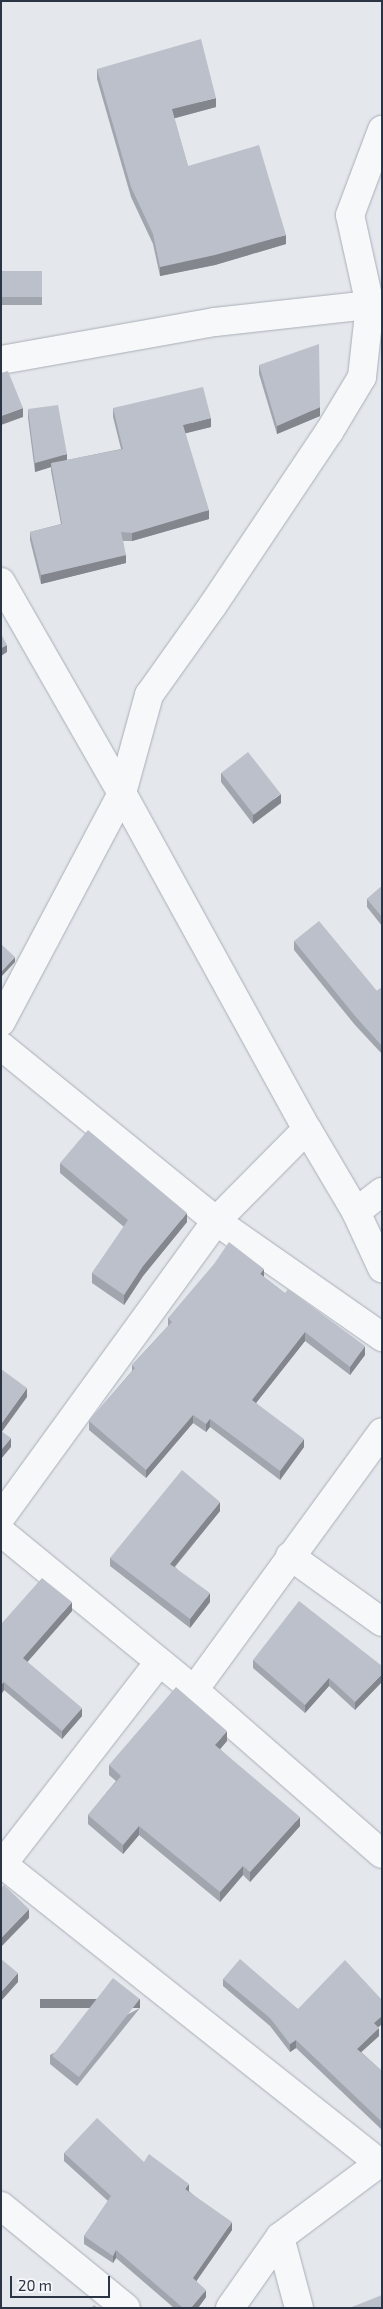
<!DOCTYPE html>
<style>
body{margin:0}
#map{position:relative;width:383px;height:2309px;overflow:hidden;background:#e4e7ec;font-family:"Exo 2",sans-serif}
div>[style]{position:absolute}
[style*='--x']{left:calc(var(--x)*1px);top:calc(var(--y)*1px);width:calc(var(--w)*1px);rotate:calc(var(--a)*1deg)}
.roads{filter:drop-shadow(0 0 1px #a9aeb7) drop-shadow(0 0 1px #a9aeb7)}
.minor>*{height:28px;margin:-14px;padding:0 14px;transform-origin:14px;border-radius:14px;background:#f7f8fa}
.wall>*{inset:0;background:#a1a5ae;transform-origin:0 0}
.shaded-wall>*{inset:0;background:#83868d;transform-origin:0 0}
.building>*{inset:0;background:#bbc0ca;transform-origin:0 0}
span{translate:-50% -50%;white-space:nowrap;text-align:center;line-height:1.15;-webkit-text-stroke:4px #f4f6f9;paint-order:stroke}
.frame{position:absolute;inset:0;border:2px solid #2b3445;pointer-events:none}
.scale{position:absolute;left:10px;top:2276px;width:100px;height:22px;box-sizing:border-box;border:2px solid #2b3445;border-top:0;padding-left:6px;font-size:15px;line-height:18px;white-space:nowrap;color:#2b3445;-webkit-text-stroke:4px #f4f6f9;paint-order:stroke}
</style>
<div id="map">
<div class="roads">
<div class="minor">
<div style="--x:1;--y:360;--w:217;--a:-10.1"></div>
<div style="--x:215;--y:322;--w:156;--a:-6.3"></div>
<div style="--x:1;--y:582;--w:243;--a:60.2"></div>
<div style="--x:122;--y:793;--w:384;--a:61.2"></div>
<div style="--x:307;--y:1129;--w:96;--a:59.4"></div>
<div style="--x:356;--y:1212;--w:62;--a:65.1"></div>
<div style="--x:1;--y:1022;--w:259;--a:-62.1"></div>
<div style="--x:122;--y:793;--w:102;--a:-74.6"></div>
<div style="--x:149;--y:695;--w:110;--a:-54.6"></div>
<div style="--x:213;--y:605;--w:208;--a:-56.2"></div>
<div style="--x:329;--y:432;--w:64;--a:-59"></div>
<div style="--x:362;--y:377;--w:72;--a:-83.7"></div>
<div style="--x:370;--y:305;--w:92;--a:-102.5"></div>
<div style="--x:350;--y:215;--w:91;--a:-69.4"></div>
<div style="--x:1;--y:1046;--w:277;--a:39.1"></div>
<div style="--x:216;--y:1221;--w:203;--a:34.9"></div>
<div style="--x:356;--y:1212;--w:33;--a:-38"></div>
<div style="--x:1;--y:1517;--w:366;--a:-54"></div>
<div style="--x:216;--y:1221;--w:129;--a:-45.3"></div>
<div style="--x:1;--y:1532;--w:249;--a:39.3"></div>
<div style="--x:194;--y:1690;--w:249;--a:41.1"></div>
<div style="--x:290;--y:1556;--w:113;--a:35.7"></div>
<div style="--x:194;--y:1690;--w:319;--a:-53.9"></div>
<div style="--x:1;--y:1863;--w:483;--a:38.4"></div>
<div style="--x:1;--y:1866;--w:258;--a:-52.2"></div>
<div style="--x:1;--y:2206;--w:161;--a:39.2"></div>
<div style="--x:280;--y:2237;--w:73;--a:75"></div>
<div style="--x:230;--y:2308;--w:87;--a:-54.8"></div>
<div style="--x:280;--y:2237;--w:127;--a:-36.7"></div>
</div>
</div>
<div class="wall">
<div style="clip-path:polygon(97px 69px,216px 107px,174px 118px,188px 166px,286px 244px,215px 265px,160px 276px,153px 244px,131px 197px,97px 79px)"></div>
<div style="left:1px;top:271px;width:41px;height:34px"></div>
<div style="clip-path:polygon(259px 365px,320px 416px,277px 434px,259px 374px)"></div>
<div style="clip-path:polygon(113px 408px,211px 427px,185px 433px,209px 519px,132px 541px,123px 541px,126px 563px,41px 584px,30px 540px,30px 532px,61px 524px,51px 471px,51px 467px,35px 472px,28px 418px,28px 409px,67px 460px,121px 449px,113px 417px)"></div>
<div style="clip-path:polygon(221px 773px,281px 803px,253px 824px,221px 782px)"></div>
<div style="clip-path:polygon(382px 886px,382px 926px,367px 907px,367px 899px)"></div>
<div style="clip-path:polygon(294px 941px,377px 991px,382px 987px,382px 1054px,355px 1025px,294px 950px)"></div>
<div style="clip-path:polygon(60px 1163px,187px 1222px,143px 1276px,124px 1305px,92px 1283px,92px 1273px,124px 1227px,60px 1173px)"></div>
<div style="clip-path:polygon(264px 1277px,365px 1355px,350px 1375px,305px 1341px,256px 1403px,304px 1447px,280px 1480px,210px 1427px,206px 1432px,193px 1423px,146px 1478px,89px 1430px,89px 1421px,132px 1371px,132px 1365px,168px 1326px,168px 1318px)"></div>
<div style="clip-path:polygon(220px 1511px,175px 1567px,210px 1602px,190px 1628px,110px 1566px,110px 1558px)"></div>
<div style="clip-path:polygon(72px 1611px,27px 1662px,82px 1716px,62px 1739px,4px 1690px,2px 1693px,1px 1692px,1px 1622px,2px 1623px)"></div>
<div style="clip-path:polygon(253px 1660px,382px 1666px,355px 1710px,329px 1686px,305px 1713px,253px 1668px)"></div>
<div style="clip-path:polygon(227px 1741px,220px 1749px,300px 1826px,250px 1882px,243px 1875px,220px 1902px,139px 1835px,123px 1854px,88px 1824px,88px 1815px,116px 1781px,109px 1775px,109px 1765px)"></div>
<div style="clip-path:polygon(223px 1979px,298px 2009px,382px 2000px,382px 2024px,378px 2027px,379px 2036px,361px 2052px,382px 2071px,382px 2130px,296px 2048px,290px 2052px,270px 2026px,223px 1986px)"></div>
<div style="clip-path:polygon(140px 2008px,77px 2086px,50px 2064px,50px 2055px)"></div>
<div style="clip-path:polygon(64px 2153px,144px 2162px,189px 2191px,232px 2230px,196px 2281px,206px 2297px,198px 2308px,174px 2308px,116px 2258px,113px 2263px,84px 2244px,84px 2236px,108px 2201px,64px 2161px)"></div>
</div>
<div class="shaded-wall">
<div style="clip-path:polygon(216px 98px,216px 107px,172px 119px,172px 109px)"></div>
<div style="clip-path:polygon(286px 235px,286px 244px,215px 265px,160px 276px,160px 267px)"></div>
<div style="clip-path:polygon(320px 407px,320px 416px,277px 434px,277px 426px)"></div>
<div style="clip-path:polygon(23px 408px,23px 417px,1px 425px,1px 416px)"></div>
<div style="clip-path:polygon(211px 418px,211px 427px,183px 434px,183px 425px)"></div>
<div style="clip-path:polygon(67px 454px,67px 462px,51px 463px,51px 467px,35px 472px,35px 463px)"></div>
<div style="clip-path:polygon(209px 510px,209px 519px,132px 541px,132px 533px)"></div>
<div style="clip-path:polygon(126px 555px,126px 563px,41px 584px,41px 575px)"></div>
<div style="clip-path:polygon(7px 645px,7px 652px,1px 656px,1px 648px)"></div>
<div style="clip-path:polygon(281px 794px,281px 803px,253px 824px,253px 815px)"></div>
<div style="clip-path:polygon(15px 957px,15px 962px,1px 977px,1px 972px)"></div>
<div style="clip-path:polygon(187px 1213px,187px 1222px,143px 1276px,124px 1305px,124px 1295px,143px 1266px)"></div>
<div style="clip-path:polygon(264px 1269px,264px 1277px,260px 1274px)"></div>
<div style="clip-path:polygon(305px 1332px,305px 1341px,252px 1408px,252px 1400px)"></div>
<div style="clip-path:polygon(365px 1346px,365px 1355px,350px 1375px,350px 1367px)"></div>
<div style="clip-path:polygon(27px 1388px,27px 1397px,1px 1433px,1px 1424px)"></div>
<div style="clip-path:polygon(193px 1415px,193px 1423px,146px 1478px,146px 1470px)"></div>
<div style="clip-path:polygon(210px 1419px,210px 1427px,206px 1432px,206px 1424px)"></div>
<div style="clip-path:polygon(11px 1438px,11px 1447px,1px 1459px,1px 1450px)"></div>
<div style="clip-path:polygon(304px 1439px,304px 1447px,280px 1480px,280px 1471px)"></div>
<div style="clip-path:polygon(220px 1502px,220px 1511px,170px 1572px,170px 1564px)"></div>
<div style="clip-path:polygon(210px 1593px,210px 1602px,190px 1628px,190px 1619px)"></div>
<div style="clip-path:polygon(72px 1602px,72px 1611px,23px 1667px,23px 1658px)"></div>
<div style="clip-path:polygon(382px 1674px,382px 1682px,355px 1710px,355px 1702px)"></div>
<div style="clip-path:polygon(329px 1678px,329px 1686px,305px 1713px,305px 1705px)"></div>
<div style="clip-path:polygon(4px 1682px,4px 1690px,2px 1693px,2px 1684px)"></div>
<div style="clip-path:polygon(82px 1708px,82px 1716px,62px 1739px,62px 1731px)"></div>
<div style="clip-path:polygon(227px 1731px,227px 1741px,215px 1755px,215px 1745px)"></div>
<div style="clip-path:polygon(300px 1817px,300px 1826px,250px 1882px,250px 1872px)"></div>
<div style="clip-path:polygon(139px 1826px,139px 1835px,123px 1854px,123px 1845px)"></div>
<div style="clip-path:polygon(243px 1866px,243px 1875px,220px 1902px,220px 1892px)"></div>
<div style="clip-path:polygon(29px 1909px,29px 1918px,1px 1947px,1px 1938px)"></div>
<div style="clip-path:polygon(18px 1973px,18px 1982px,1px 2001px,1px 1992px)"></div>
<div style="left:140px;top:1999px;width:9px;height:100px;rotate:90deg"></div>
<div style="clip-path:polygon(382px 2016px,382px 2024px,374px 2031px,374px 2023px)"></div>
<div style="clip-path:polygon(379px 2028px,379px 2036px,357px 2056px,357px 2049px)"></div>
<div style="clip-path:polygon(296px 2040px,296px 2048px,290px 2052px,290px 2044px)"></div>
<div style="clip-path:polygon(189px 2184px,189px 2192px,185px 2189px)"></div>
<div style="clip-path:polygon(232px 2222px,232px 2230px,193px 2286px,193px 2278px)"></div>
<div style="clip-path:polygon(116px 2250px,116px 2258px,113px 2263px,113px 2256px)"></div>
<div style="clip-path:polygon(206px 2290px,206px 2297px,198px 2308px,191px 2308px)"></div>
</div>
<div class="building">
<div style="clip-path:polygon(201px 39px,216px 98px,172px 109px,188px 166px,259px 145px,286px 235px,215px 255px,160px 267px,153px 234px,131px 187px,97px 69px)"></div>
<div style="left:1px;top:271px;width:41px;height:26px"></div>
<div style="clip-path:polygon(319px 344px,320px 407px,277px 426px,259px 365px)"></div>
<div style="clip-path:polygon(8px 371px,23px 408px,1px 416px,1px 373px)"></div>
<div style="clip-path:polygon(203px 387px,211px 418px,183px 425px,209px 510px,132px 533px,121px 532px,126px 555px,41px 575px,30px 532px,62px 524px,51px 463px,123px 449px,113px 408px)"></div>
<div style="clip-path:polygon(58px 405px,67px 454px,35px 463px,28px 409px)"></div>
<div style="clip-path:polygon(1px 634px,7px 645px,1px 648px)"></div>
<div style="left:248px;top:752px;width:53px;height:34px;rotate:52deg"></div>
<div style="clip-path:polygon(382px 886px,382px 917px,367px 899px)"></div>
<div style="clip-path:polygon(319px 921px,377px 991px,382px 987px,382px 1046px,355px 1016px,294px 941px)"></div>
<div style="clip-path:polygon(1px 944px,15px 957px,1px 972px)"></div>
<div style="clip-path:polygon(88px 1130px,187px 1213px,143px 1266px,124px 1295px,92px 1273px,128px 1220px,60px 1163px)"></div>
<div style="clip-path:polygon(229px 1242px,264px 1269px,260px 1274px,285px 1293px,288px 1289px,365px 1346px,350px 1367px,305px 1332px,252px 1400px,304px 1439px,280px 1471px,210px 1419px,206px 1424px,193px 1415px,146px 1470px,89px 1421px,135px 1368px,132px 1365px,172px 1322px,168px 1318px,214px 1264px)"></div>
<div style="clip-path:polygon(1px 1369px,27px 1388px,1px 1424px)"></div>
<div style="clip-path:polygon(1px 1431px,11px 1438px,1px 1450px)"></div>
<div style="clip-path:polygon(182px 1470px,220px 1502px,170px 1564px,210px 1593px,190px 1619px,110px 1558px)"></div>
<div style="clip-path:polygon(42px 1578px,72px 1602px,23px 1658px,82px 1708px,62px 1731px,4px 1682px,2px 1684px,1px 1684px,1px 1622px,2px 1623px)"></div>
<div style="clip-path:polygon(299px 1601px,382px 1666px,382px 1674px,355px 1702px,329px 1678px,305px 1705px,253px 1660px)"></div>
<div style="clip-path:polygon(176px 1687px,227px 1731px,215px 1745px,300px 1817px,250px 1872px,243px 1866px,220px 1892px,139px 1826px,123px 1845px,88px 1815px,121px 1776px,109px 1765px)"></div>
<div style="clip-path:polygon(4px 1885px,29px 1909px,1px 1938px,1px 1888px)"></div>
<div style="clip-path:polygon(1px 1959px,18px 1973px,1px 1992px)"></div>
<div style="clip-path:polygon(240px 1959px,298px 2009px,345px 1960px,382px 2000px,382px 2016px,374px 2023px,379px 2028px,357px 2049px,382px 2071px,382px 2122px,296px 2040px,290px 2044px,270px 2018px,223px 1979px)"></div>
<div style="left:113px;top:1978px;width:34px;height:99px;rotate:38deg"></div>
<div style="clip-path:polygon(97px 2118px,144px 2162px,149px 2154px,189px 2184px,185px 2189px,232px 2222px,193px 2278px,206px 2290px,191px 2308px,183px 2308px,116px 2250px,113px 2256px,84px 2236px,111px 2196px,64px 2153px)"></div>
<div style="clip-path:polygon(382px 2295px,382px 2308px,353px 2308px,352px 2307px)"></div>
<div style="clip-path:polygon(94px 2305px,98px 2308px,91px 2308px)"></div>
</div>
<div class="frame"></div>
<div class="scale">20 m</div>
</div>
